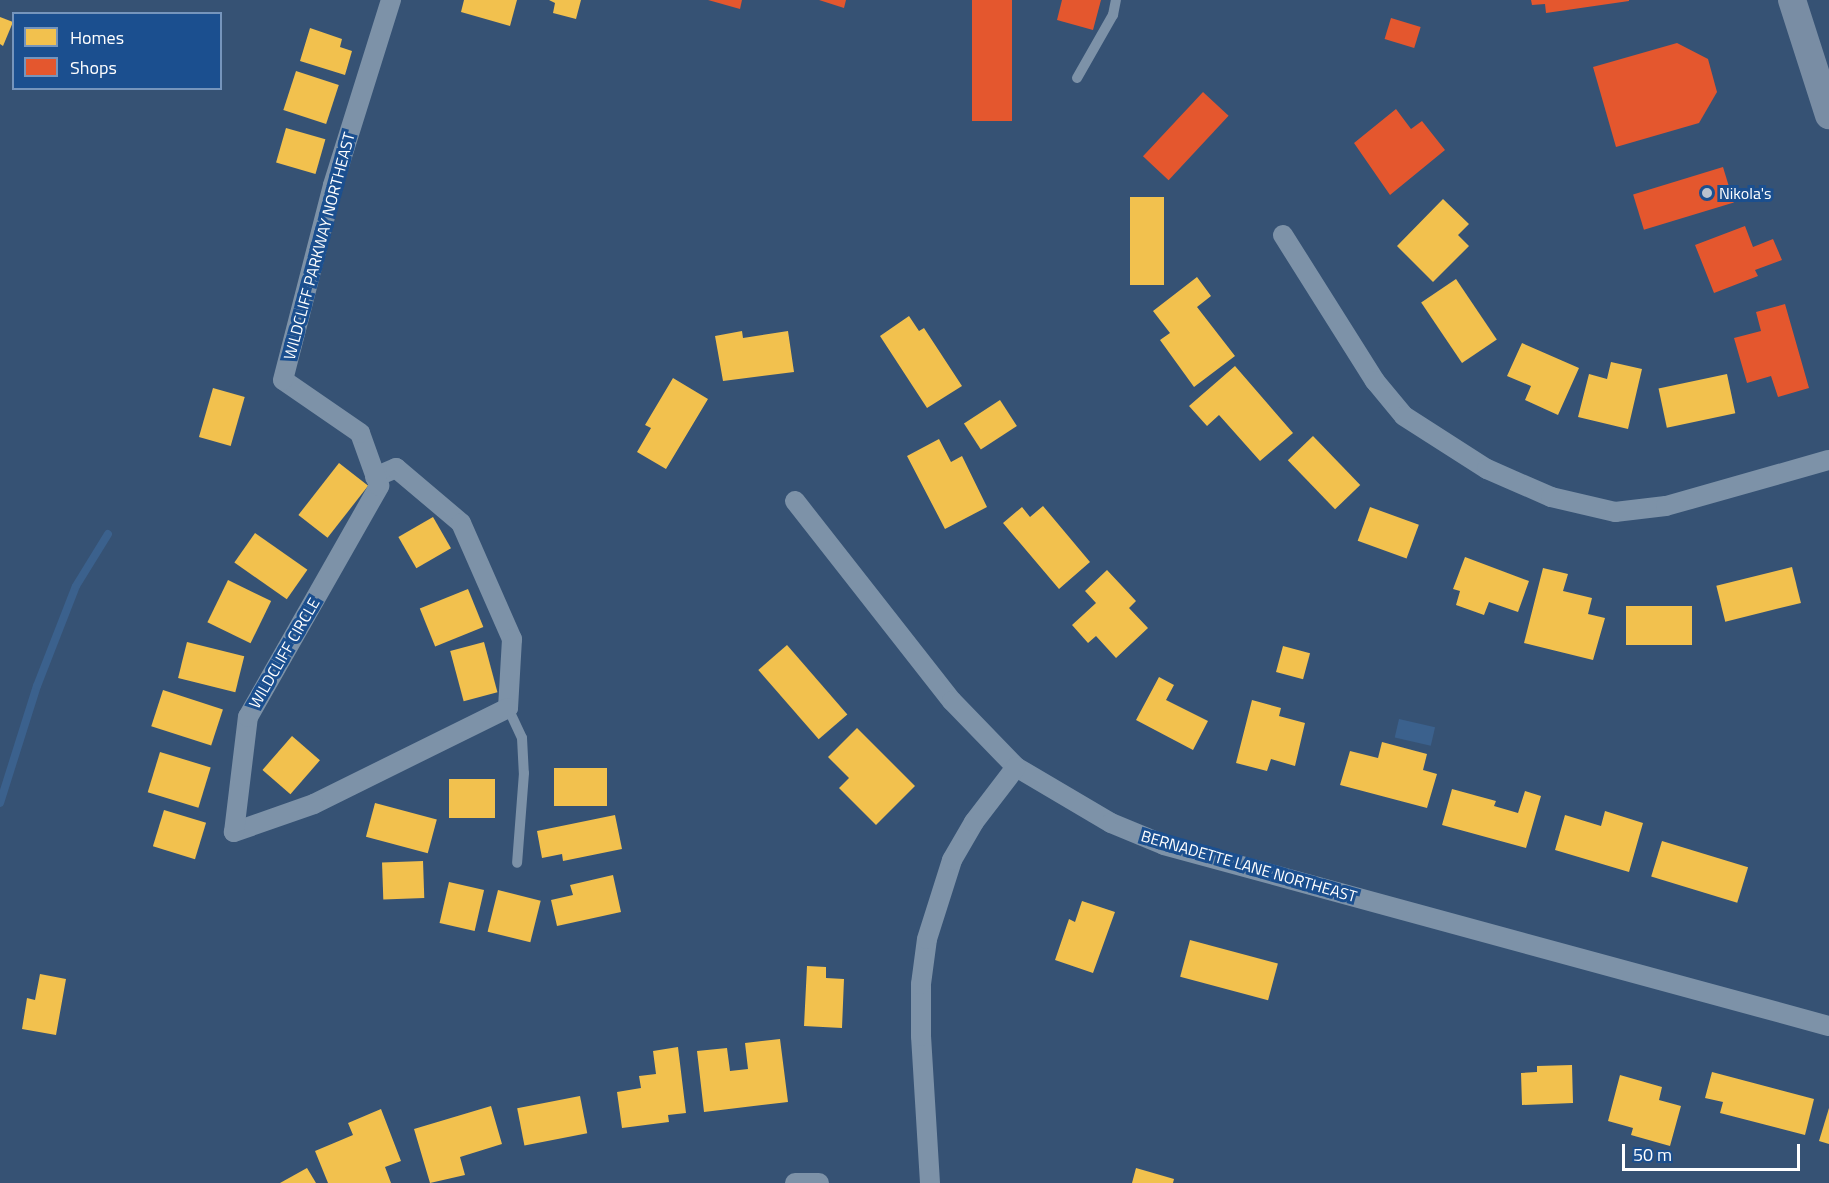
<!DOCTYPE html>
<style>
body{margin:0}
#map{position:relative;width:1829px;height:1183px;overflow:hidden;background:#365274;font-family:"Titillium Web",sans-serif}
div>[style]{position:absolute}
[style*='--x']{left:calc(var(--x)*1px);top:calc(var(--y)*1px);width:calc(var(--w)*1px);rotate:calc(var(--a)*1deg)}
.water>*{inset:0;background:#3b618d;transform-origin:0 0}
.homes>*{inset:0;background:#f2c14e;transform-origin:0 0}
.shops>*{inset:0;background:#e4572e;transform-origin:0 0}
.stream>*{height:8px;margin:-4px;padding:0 4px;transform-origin:4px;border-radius:4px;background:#3b618d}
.lane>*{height:10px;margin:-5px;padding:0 5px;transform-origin:5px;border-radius:5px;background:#7d92a8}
.street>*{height:20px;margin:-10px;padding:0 10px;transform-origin:10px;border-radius:10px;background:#7d92a8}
.secondary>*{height:28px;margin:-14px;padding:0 14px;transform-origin:14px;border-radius:14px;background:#798da4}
.dots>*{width:16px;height:16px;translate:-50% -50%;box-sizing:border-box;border:3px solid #1b4f8f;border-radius:50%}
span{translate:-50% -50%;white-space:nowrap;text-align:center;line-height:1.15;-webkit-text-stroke:6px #1b4f8f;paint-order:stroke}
.poi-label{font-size:16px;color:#fff}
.left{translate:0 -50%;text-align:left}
.street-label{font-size:16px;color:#fff}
.legend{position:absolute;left:12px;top:12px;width:210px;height:78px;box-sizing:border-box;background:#1b4f8f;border:2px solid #7695bc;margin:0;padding:8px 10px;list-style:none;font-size:18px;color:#fff}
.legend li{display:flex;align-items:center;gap:12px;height:30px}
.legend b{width:30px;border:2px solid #7695bc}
.scale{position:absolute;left:1622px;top:1144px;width:178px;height:27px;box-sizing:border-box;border:3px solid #fff;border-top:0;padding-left:8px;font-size:18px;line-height:21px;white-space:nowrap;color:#fff;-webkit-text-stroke:4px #1b4f8f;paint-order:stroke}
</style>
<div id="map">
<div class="water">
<div style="left:1399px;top:719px;width:37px;height:19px;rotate:13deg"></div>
</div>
<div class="homes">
<div style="clip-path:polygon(464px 0,517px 0,510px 26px,461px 12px)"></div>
<div style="clip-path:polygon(549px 0,581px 0,576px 19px,553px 13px,555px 3px)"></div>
<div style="clip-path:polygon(0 17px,13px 22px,3px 46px,0 44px)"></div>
<div style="clip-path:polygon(310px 28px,342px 39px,340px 47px,352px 51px,345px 75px,300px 61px)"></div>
<div style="left:296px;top:71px;width:45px;height:41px;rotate:18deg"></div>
<div style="left:286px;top:128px;width:41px;height:36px;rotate:16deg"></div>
<div style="left:1130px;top:197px;width:34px;height:88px"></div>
<div style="clip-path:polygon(1443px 199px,1469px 224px,1458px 235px,1469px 246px,1433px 282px,1397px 246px)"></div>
<div style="clip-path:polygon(1197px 277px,1211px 296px,1197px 307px,1235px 356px,1194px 387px,1160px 340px,1170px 333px,1153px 311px)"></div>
<div style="left:1456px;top:279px;width:73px;height:42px;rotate:56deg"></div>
<div style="clip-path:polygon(909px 316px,919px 331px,924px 328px,962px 386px,927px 408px,880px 336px)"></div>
<div style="clip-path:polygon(742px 331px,743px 338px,788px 331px,794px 372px,723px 381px,715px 336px)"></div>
<div style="clip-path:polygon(1522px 343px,1579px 368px,1558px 415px,1525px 400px,1531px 386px,1507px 376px)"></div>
<div style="clip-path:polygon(1611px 362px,1642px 369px,1628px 429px,1578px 417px,1589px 374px,1607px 379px)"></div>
<div style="clip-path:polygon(1235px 366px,1293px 433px,1260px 461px,1219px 415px,1207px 426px,1189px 406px)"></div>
<div style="left:1727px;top:374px;width:40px;height:70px;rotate:78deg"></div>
<div style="clip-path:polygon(673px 378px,708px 399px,666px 469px,637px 452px,651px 428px,645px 425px)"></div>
<div style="left:213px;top:388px;width:33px;height:51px;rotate:16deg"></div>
<div style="left:1000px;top:400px;width:31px;height:43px;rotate:57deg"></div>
<div style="left:1313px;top:436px;width:68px;height:35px;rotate:46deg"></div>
<div style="clip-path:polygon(939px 439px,951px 462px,962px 456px,987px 507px,945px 529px,907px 456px)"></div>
<div style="left:339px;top:463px;width:37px;height:66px;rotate:38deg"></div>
<div style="clip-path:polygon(1043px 506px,1090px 562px,1059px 589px,1003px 523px,1022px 507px,1030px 517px)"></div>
<div style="left:1370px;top:507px;width:52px;height:36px;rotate:20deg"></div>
<div style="left:433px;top:517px;width:36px;height:40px;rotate:60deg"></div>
<div style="left:255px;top:533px;width:64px;height:36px;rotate:35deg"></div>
<div style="clip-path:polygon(1465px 557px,1529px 581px,1518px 612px,1489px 602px,1484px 615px,1456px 605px,1460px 591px,1453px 589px)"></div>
<div style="left:1792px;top:567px;width:37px;height:78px;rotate:76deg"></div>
<div style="clip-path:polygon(1543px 568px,1568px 574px,1563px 591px,1592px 598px,1588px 614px,1605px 618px,1593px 660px,1524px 643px)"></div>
<div style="clip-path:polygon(1107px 570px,1136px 601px,1129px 608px,1148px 628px,1116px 658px,1096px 636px,1088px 643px,1072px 625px,1096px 603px,1085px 591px)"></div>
<div style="left:228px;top:580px;width:48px;height:47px;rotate:26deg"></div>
<div style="left:468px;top:589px;width:41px;height:52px;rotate:68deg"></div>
<div style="left:1626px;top:606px;width:66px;height:39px"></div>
<div style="left:187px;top:642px;width:59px;height:37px;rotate:14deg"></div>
<div style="left:484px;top:642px;width:52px;height:35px;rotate:75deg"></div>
<div style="left:787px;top:645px;width:92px;height:38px;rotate:49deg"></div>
<div style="left:1283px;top:646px;width:28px;height:27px;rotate:15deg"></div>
<div style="clip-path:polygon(1159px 677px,1174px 685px,1166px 700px,1208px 721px,1193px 750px,1136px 720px)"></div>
<div style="left:163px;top:690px;width:63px;height:38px;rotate:18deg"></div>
<div style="clip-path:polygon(1252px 700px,1281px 708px,1279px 716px,1305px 723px,1295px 766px,1271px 759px,1267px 771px,1236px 763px)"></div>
<div style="clip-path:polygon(857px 728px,915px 786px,876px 825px,839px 788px,849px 778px,828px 757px)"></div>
<div style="left:292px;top:736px;width:37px;height:45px;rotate:41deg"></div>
<div style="clip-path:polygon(1382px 742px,1427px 754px,1423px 770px,1437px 774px,1427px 808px,1340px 785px,1350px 751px,1378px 758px)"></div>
<div style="left:160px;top:752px;width:53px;height:42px;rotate:17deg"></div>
<div style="left:607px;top:768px;width:38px;height:53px;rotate:90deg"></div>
<div style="left:495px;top:779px;width:39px;height:46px;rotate:90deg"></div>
<div style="clip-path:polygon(1452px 789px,1496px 801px,1494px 806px,1518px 813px,1525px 791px,1541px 796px,1526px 848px,1442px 825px)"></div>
<div style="left:375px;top:803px;width:64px;height:35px;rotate:15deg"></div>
<div style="left:164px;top:810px;width:44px;height:38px;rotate:17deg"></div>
<div style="clip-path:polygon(1605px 811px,1643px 823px,1629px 872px,1555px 850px,1565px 815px,1601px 826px)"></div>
<div style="clip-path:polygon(615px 815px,622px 849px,563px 861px,562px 854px,542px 858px,537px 831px)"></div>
<div style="left:1662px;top:841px;width:90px;height:37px;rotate:17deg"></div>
<div style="left:423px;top:861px;width:37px;height:41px;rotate:88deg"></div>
<div style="clip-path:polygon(613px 875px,621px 912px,557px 926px,551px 900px,573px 895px,570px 885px)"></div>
<div style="left:449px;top:882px;width:36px;height:42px;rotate:13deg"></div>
<div style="left:498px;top:890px;width:44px;height:43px;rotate:14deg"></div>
<div style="clip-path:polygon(1082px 901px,1115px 912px,1093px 973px,1055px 960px,1069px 919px,1075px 922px)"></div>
<div style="left:1190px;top:940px;width:91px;height:38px;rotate:15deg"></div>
<div style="clip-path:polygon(807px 966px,826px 967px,826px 978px,844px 979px,842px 1028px,804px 1026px)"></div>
<div style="clip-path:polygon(40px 974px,66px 979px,56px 1035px,22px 1029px,27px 998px,35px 1000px)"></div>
<div style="clip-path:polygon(780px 1039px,788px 1102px,704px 1112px,697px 1051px,727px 1048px,730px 1071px,748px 1069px,745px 1043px)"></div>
<div style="clip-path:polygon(678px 1047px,686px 1113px,668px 1115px,669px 1122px,622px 1128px,617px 1092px,641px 1088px,639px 1076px,656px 1074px,653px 1051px)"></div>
<div style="clip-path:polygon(1572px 1065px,1573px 1103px,1522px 1105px,1521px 1073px,1537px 1072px,1537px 1066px)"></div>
<div style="clip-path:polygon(1712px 1072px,1814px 1099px,1805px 1135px,1720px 1113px,1723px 1102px,1705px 1098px)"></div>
<div style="clip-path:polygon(1620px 1075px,1662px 1087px,1659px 1100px,1681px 1106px,1670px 1146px,1631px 1135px,1633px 1128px,1608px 1121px)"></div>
<div style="left:580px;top:1096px;width:38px;height:64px;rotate:79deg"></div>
<div style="clip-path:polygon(491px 1106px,502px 1144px,460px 1157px,465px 1175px,430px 1183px,414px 1129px)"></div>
<div style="clip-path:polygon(1829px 1108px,1829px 1144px,1819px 1141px)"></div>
<div style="clip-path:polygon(381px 1109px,401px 1161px,385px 1167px,391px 1183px,328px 1183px,315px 1151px,353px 1135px,348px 1123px)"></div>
<div style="clip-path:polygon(307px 1168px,316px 1183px,280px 1183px)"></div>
<div style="clip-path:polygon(1136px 1168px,1174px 1179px,1173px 1183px,1132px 1183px)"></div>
</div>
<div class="shops">
<div style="clip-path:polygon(708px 0,742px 0,740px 9px)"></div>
<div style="clip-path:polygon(819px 0,846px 0,844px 8px)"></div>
<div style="left:972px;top:0;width:40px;height:121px"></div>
<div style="clip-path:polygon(1062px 0,1101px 0,1093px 30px,1057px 20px)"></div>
<div style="clip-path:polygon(1531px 0,1629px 0,1629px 1px,1546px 13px,1545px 4px,1532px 5px)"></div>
<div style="left:1391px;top:18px;width:31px;height:22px;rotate:17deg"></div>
<div style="clip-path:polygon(1677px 43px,1708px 59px,1717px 92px,1699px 123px,1616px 147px,1593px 67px)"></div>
<div style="left:1203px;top:92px;width:35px;height:88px;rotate:43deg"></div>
<div style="clip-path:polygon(1396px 109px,1411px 129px,1422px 121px,1445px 150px,1390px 195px,1354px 143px)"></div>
<div style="left:1723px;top:167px;width:37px;height:94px;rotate:73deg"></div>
<div style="clip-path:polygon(1745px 226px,1753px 247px,1773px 239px,1782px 260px,1755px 270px,1758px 276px,1714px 293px,1695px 245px)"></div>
<div style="clip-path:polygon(1785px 304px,1809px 388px,1778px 397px,1771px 376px,1747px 383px,1734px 338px,1761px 331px,1756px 312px)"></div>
</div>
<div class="stream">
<div style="--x:0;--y:803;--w:123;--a:-72.5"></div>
<div style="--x:37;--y:686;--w:107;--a:-68.7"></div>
<div style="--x:76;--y:586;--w:61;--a:-58.4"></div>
</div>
<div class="lane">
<div style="--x:1077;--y:78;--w:73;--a:-60.3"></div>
<div style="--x:1113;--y:15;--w:15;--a:-79"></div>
<div style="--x:508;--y:708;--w:33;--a:65"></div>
<div style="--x:522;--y:738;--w:35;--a:87"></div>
<div style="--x:524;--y:773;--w:90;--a:94.4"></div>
</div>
<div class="street">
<div style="--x:1283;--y:235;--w:173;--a:57.8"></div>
<div style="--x:1375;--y:381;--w:45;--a:50.4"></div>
<div style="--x:1404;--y:416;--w:98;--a:32.6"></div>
<div style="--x:1487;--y:469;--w:70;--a:23.6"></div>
<div style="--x:1551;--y:497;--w:66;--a:13.2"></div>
<div style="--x:1615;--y:512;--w:51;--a:-6.7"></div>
<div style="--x:1666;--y:506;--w:169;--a:-15.8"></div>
<div style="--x:375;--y:477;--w:23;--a:-23"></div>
<div style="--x:396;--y:468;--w:85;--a:40.2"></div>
<div style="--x:461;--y:523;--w:127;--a:66.3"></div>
<div style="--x:512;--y:639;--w:69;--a:93.3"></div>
<div style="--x:508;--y:708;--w:216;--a:153.7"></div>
<div style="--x:314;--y:804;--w:85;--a:160.7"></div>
<div style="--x:234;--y:832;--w:116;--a:-83.1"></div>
<div style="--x:248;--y:717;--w:266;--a:-60.4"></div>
<div style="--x:379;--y:486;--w:56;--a:-109.7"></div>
<div style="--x:360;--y:433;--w:93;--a:-145.5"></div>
<div style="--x:283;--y:380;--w:201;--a:-75.6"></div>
<div style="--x:333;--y:185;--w:194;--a:-72.6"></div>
<div style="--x:795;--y:501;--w:254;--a:51.9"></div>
<div style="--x:952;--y:701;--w:92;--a:45.9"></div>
<div style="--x:1016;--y:767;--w:110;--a:30.5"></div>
<div style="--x:1111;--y:823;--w:57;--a:22.5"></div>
<div style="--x:1164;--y:845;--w:689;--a:15.23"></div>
<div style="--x:795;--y:1183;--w:24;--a:0"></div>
<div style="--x:930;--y:1183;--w:147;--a:-93.5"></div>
<div style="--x:921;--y:1036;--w:52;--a:-90"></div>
<div style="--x:921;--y:984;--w:45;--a:-82.4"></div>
<div style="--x:927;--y:939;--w:83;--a:-72.4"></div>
<div style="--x:952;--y:860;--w:44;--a:-59.9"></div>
<div style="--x:974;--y:822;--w:69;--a:-52.6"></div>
</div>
<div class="secondary">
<div style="--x:1792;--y:0;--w:121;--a:72.2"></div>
</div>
<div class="dots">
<div style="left:1707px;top:193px;background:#b9c2ce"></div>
</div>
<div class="poi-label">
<span class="left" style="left:1719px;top:193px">Nikola's</span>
</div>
<div class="street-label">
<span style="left:319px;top:246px;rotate:-75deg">WILDCLIFF PARKWAY NORTHEAST</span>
<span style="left:284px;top:653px;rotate:-60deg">WILDCLIFF CIRCLE</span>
<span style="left:1249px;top:866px;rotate:16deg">BERNADETTE LANE NORTHEAST</span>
</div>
<ul class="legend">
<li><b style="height:16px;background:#f2c14e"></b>Homes</li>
<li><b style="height:16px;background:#e4572e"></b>Shops</li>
</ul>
<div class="scale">50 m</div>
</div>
